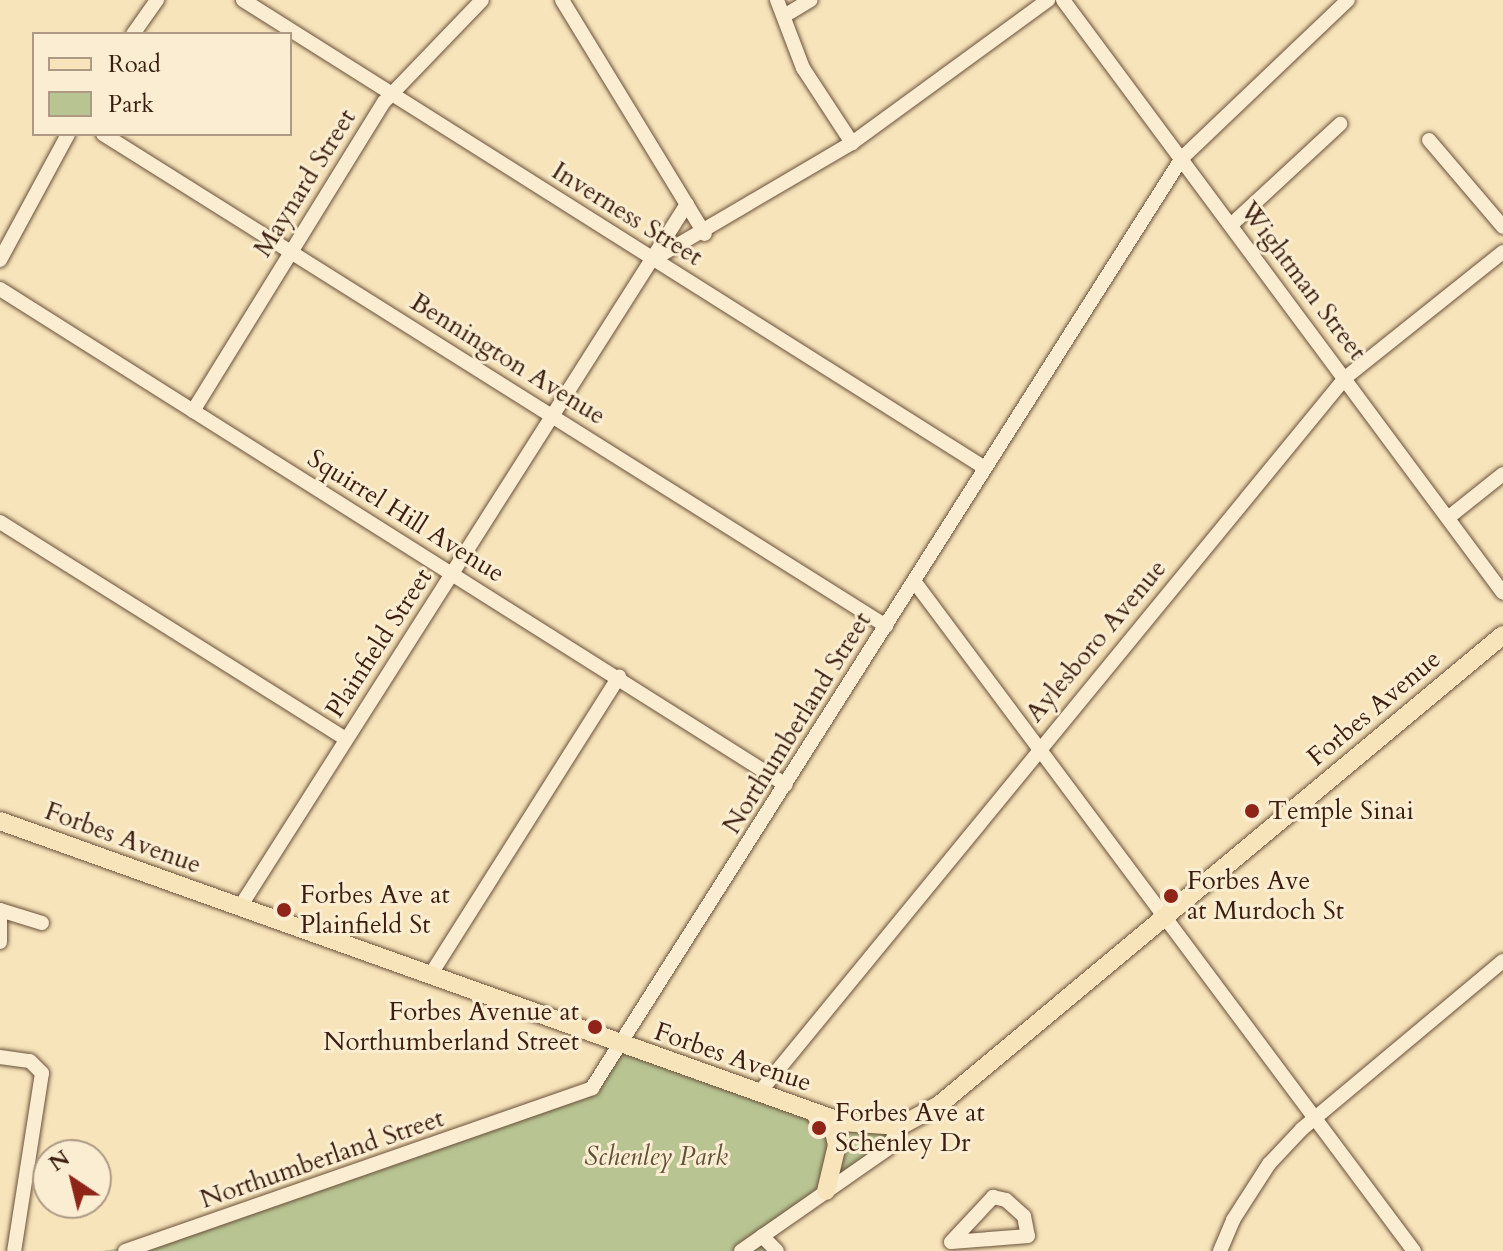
<!DOCTYPE html>
<style>
body{margin:0}
#map{position:relative;width:1503px;height:1251px;overflow:hidden;background:#f7e4ba;font-family:Cardo,serif}
div>[style]{position:absolute}
[style*='--x']{left:calc(var(--x)*1px);top:calc(var(--y)*1px);width:calc(var(--w)*1px);rotate:calc(var(--a)*1deg)}
.green>*{inset:0;background:#b8c593}
.roads{filter:drop-shadow(0 0 2px #6a503a) drop-shadow(0 0 2px #6a503a)}
.minor>*{height:14px;margin:-7px;padding:0 7px;transform-origin:7px;border-radius:7px;background:#faedd2}
.major>*{height:18px;margin:-9px;padding:0 9px;transform-origin:9px;border-radius:9px;background:#f7e4ba}
.dots>*{width:22px;height:22px;translate:-50% -50%;box-sizing:border-box;border:4px solid #faedd2;border-radius:50%}
span{translate:-50% -50%;white-space:nowrap;text-align:center;line-height:1.15;-webkit-text-stroke:6px #faedd2;paint-order:stroke}
.street-label{font-size:26px;color:#3b1e10}
.poi-label{font-size:26px;color:#3b1e10}
.left{translate:0 -50%;text-align:left}
.right{translate:-100% -50%;text-align:right}
.park-label{font-size:26px;color:#605037;font-style:italic}
.legend{position:absolute;left:32px;top:32px;width:260px;height:104px;box-sizing:border-box;background:#faedd2;border:2px solid #ae9a84;margin:0;padding:10px 14px;list-style:none;font-size:24px;color:#3b1e10}
.legend li{display:flex;align-items:center;gap:16px;height:40px}
.legend b{width:40px;border:2px solid #ae9a84}
.north{position:absolute;left:32px;top:1139px;width:80px;height:80px;box-sizing:border-box;background:#faedd2;border:2px solid #ae9a84;border-radius:50%;rotate:325deg;font-size:22px;font-weight:700;line-height:32px;text-align:center;color:#3b1e10}
.north::after{content:'';display:block;margin:auto;width:28px;height:36px;background:#8f2418;clip-path:polygon(50% 0,100% 100%,50% 72%,0 100%)}
</style>
<div id="map">
<div class="green">
<div style="clip-path:polygon(621px 1045px,842px 1122px,900px 1126px,892px 1144px,762px 1236px,777px 1251px,102px 1251px,162px 1241px,591px 1088px)"></div>
</div>
<div class="roads">
<div class="minor">
<div style="--x:243;--y:0;--w:877;--a:32.24"></div>
<div style="--x:562;--y:0;--w:274;--a:58.6"></div>
<div style="--x:777;--y:0;--w:73;--a:69.1"></div>
<div style="--x:803;--y:68;--w:90;--a:56.8"></div>
<div style="--x:1063;--y:0;--w:738;--a:53.42"></div>
<div style="--x:784;--y:16;--w:31;--a:-31"></div>
<div style="--x:133;--y:34;--w:42;--a:-54.8"></div>
<div style="--x:103;--y:134;--w:925;--a:32.14"></div>
<div style="--x:1429;--y:140;--w:114;--a:49.6"></div>
<div style="--x:1231;--y:225;--w:149;--a:-42.8"></div>
<div style="--x:654;--y:259;--w:229;--a:-30.4"></div>
<div style="--x:852;--y:143;--w:243;--a:-36.1"></div>
<div style="--x:0;--y:260;--w:143;--a:-61.6"></div>
<div style="--x:0;--y:289;--w:929;--a:32.25"></div>
<div style="--x:193;--y:411;--w:363;--a:-58.3"></div>
<div style="--x:384;--y:102;--w:141;--a:-46.1"></div>
<div style="--x:1449;--y:517;--w:69;--a:-38.5"></div>
<div style="--x:0;--y:522;--w:408;--a:32.1"></div>
<div style="--x:914;--y:581;--w:836;--a:53.27"></div>
<div style="--x:240;--y:907;--w:833;--a:-57.55"></div>
<div style="--x:0;--y:910;--w:44;--a:17.2"></div>
<div style="--x:0;--y:942;--w:32;--a:-90"></div>
<div style="--x:431;--y:974;--w:352;--a:-57.7"></div>
<div style="--x:0;--y:1057;--w:30;--a:8"></div>
<div style="--x:30;--y:1061;--w:17;--a:45"></div>
<div style="--x:42;--y:1073;--w:180;--a:98.9"></div>
<div style="--x:759;--y:1093;--w:924;--a:-50.66"></div>
<div style="--x:1345;--y:378;--w:202;--a:-38.6"></div>
<div style="--x:993;--y:1197;--w:13;--a:13"></div>
<div style="--x:1006;--y:1200;--w:24;--a:42"></div>
<div style="--x:1024;--y:1216;--w:20;--a:79"></div>
<div style="--x:1028;--y:1236;--w:77;--a:175.5"></div>
<div style="--x:951;--y:1242;--w:62;--a:-47"></div>
<div style="--x:762;--y:1236;--w:21;--a:45"></div>
<div style="--x:125;--y:1251;--w:495;--a:-19.2"></div>
<div style="--x:592;--y:1088;--w:1101;--a:-57.61"></div>
<div style="--x:1182;--y:158;--w:229;--a:-43.6"></div>
<div style="--x:741;--y:1251;--w:178;--a:-34.9"></div>
<div style="--x:887;--y:1149;--w:26;--a:-61"></div>
<div style="--x:1220;--y:1251;--w:34;--a:-67"></div>
<div style="--x:1233;--y:1220;--w:67;--a:-57.3"></div>
<div style="--x:1269;--y:1164;--w:48;--a:-46.7"></div>
<div style="--x:1302;--y:1129;--w:262;--a:-39.9"></div>
</div>
<div class="major">
<div style="--x:0;--y:821;--w:894;--a:19.67"></div>
<div style="--x:842;--y:1122;--w:58;--a:3.9"></div>
<div style="--x:900;--y:1126;--w:44;--a:-28.3"></div>
<div style="--x:939;--y:1105;--w:734;--a:-39.81"></div>
<div style="--x:817;--y:1117;--w:23;--a:41"></div>
<div style="--x:834;--y:1132;--w:13;--a:77"></div>
<div style="--x:837;--y:1145;--w:47;--a:103.4"></div>
</div>
</div>
<div class="dots">
<div style="left:1252px;top:811px;background:#8f2418"></div>
<div style="left:1171px;top:896px;background:#8f2418"></div>
<div style="left:284px;top:910px;background:#8f2418"></div>
<div style="left:595px;top:1027px;background:#8f2418"></div>
<div style="left:819px;top:1128px;background:#8f2418"></div>
</div>
<div class="street-label">
<span style="left:305px;top:183px;rotate:-58deg">Maynard Street</span>
<span style="left:627px;top:214px;rotate:32deg">Inverness Street</span>
<span style="left:1303px;top:281px;rotate:53deg">Wightman Street</span>
<span style="left:508px;top:359px;rotate:32deg">Bennington Avenue</span>
<span style="left:406px;top:516px;rotate:32deg">Squirrel Hill Avenue</span>
<span style="left:1096px;top:641px;rotate:-50deg">Aylesboro Avenue</span>
<span style="left:379px;top:643px;rotate:-57deg">Plainfield Street</span>
<span style="left:1374px;top:708px;rotate:-40deg">Forbes Avenue</span>
<span style="left:797px;top:723px;rotate:-58deg">Northumberland Street</span>
<span style="left:123px;top:838px;rotate:20deg">Forbes Avenue</span>
<span style="left:733px;top:1057px;rotate:19deg">Forbes Avenue</span>
<span style="left:322px;top:1159px;rotate:-19deg">Northumberland Street</span>
</div>
<div class="poi-label">
<span class="left" style="left:1268px;top:811px">Temple Sinai</span>
<span class="left" style="left:1187px;top:896px">Forbes Ave<br>at Murdoch St</span>
<span class="left" style="left:300px;top:910px">Forbes Ave at<br>Plainfield St</span>
<span class="right" style="left:579px;top:1027px">Forbes Avenue at<br>Northumberland Street</span>
<span class="left" style="left:835px;top:1128px">Forbes Ave at<br>Schenley Dr</span>
</div>
<div class="park-label">
<span style="left:656px;top:1157px">Schenley Park</span>
</div>
<ul class="legend">
<li><b style="height:10px;background:#f7e4ba"></b>Road</li>
<li><b style="height:22px;background:#b8c593"></b>Park</li>
</ul>
<div class="north">N</div>
</div>
